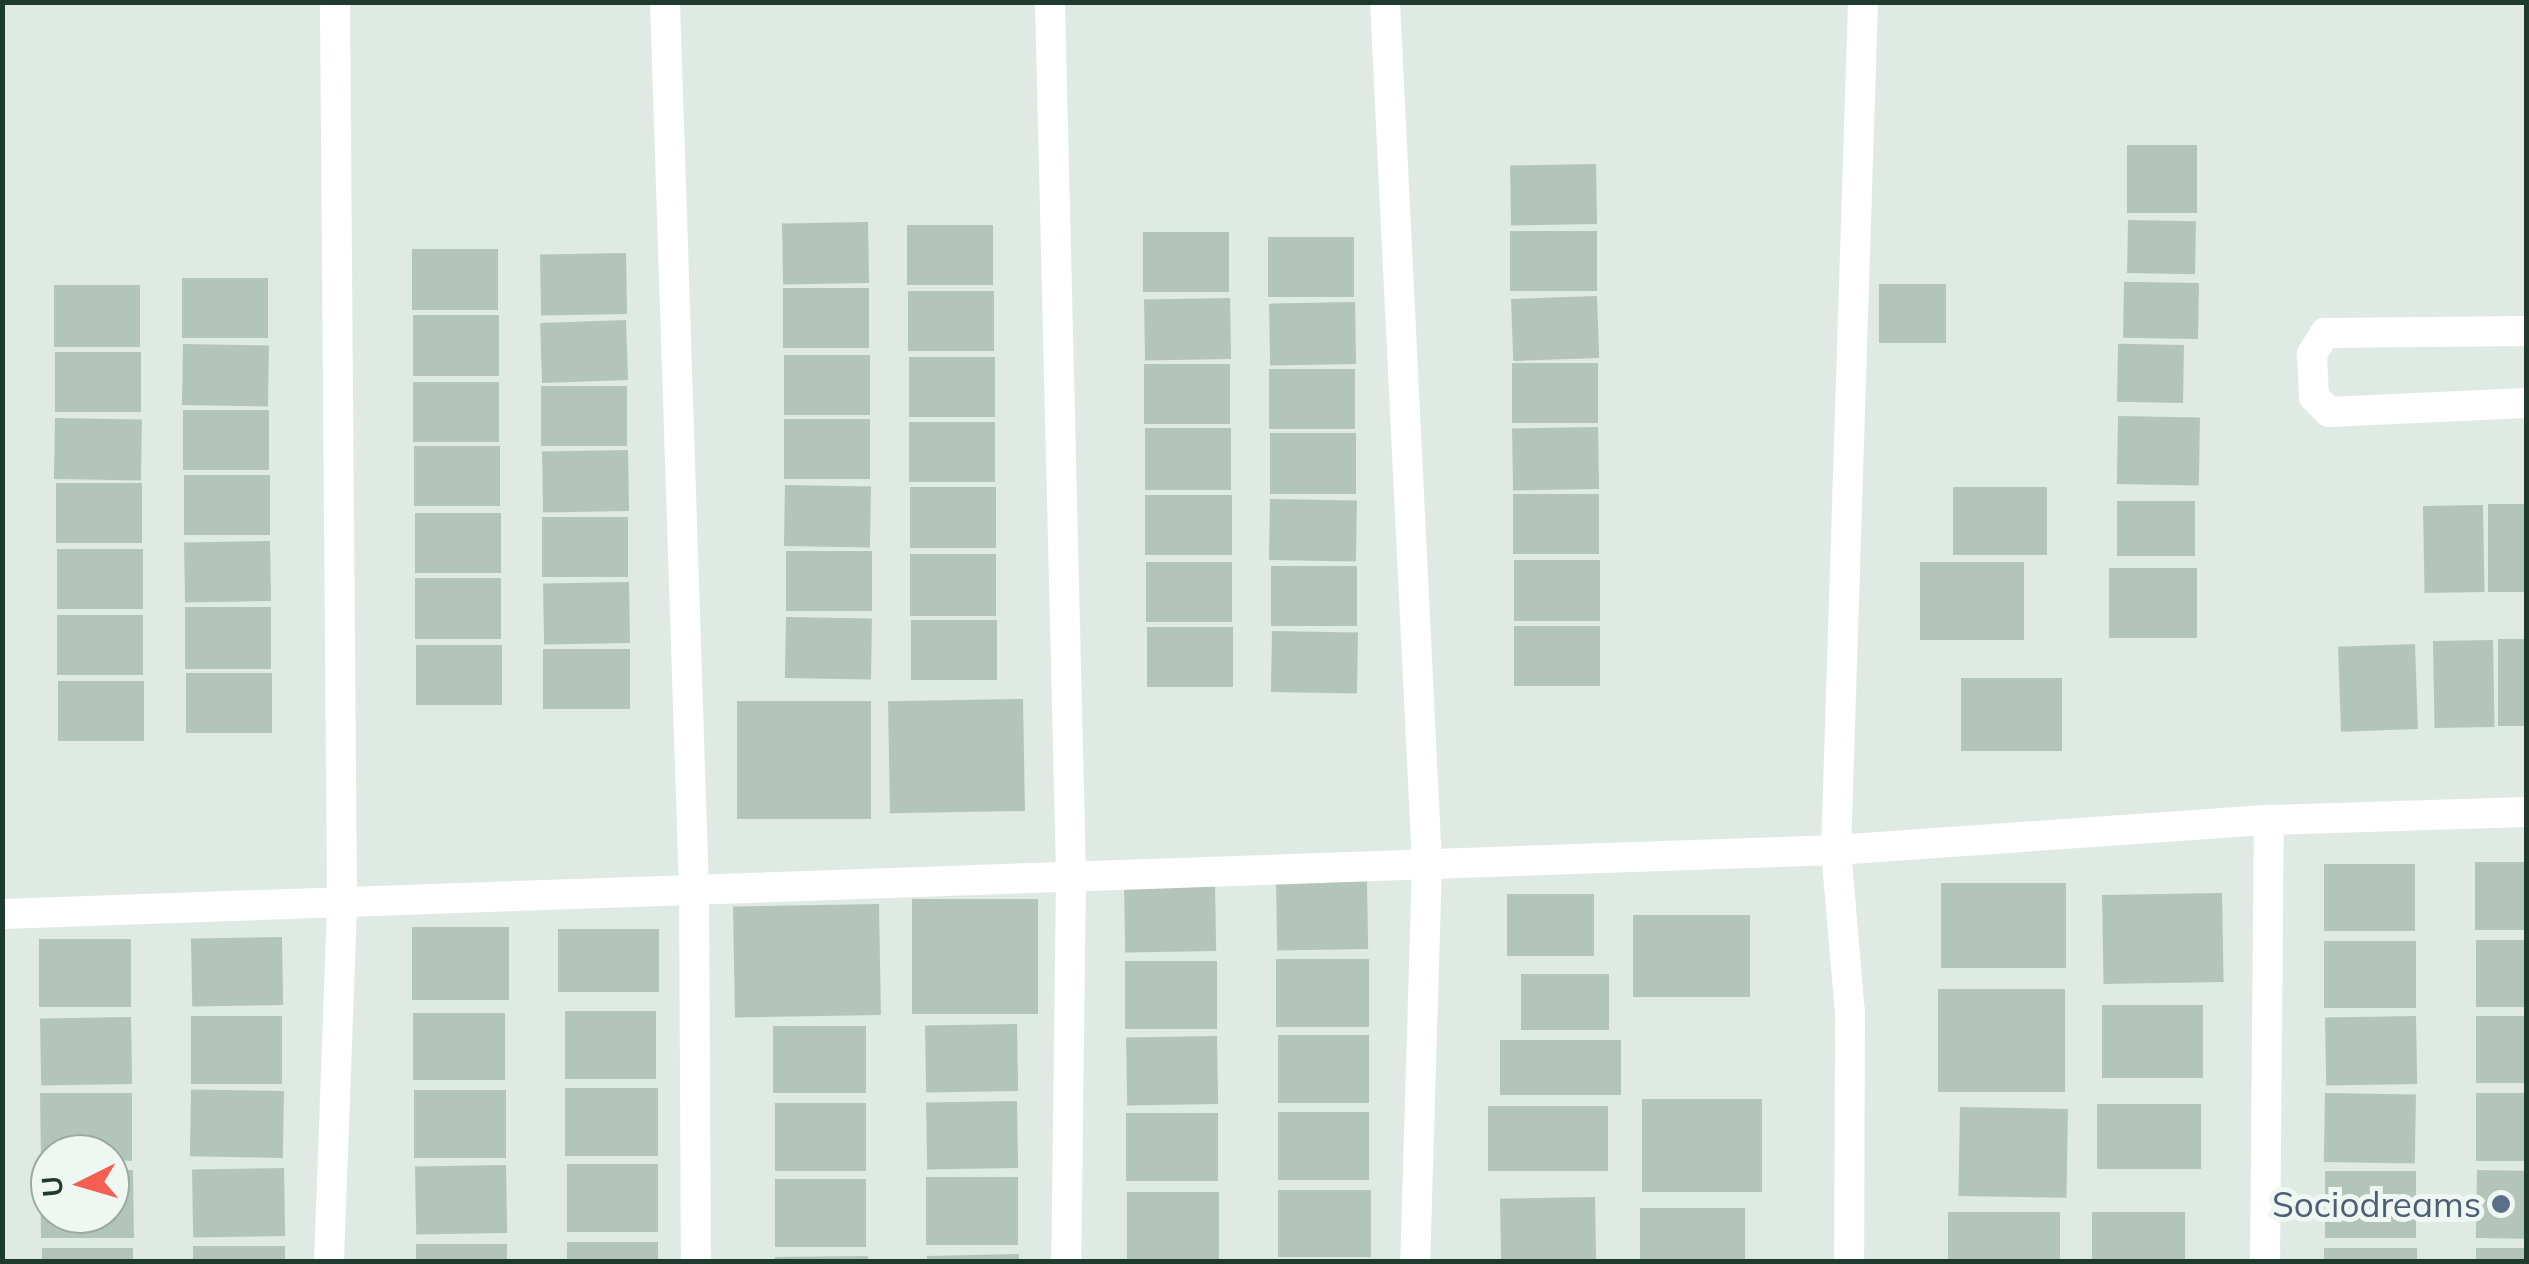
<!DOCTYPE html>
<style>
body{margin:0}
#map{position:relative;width:2529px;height:1264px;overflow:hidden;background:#deeae3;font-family:Mulish,sans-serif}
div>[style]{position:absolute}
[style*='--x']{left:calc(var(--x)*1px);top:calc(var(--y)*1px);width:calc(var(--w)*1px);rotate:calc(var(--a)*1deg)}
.building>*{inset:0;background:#b3c5bb;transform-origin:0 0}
.minor>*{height:30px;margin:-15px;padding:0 15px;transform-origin:15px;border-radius:15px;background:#fff}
.dots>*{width:28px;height:28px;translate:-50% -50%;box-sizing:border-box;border:5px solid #eef7f1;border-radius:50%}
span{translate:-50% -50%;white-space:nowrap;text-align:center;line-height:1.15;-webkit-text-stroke:10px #eef7f1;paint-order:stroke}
.service-label{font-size:35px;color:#4e5e75}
.right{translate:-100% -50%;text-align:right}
.frame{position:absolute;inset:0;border:5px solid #1f3a2e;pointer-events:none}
.north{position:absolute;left:30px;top:1134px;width:100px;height:100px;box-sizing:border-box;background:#eef7f1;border:2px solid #9baba3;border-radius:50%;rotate:265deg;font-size:28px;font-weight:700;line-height:40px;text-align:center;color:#1f3a2e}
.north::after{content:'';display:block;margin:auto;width:35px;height:45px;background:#f45f52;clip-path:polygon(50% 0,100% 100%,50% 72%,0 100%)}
</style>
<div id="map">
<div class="building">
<div style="left:2127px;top:145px;width:70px;height:68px"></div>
<div style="left:1596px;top:164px;width:60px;height:86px;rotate:89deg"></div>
<div style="left:2128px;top:220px;width:68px;height:53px;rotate:1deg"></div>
<div style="left:868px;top:222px;width:61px;height:86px;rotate:89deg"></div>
<div style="left:993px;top:225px;width:60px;height:86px;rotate:90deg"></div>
<div style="left:1510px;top:231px;width:87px;height:60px"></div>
<div style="left:1143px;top:232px;width:86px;height:60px"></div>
<div style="left:1268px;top:237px;width:86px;height:60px"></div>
<div style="left:498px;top:249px;width:61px;height:86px;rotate:90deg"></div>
<div style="left:626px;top:253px;width:61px;height:86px;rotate:89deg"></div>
<div style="left:268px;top:278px;width:60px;height:86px;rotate:90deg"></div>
<div style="left:2199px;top:283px;width:56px;height:75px;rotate:91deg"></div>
<div style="left:1946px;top:284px;width:59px;height:67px;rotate:90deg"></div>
<div style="left:140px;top:285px;width:62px;height:86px;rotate:90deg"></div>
<div style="left:869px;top:288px;width:60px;height:86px;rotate:90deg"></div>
<div style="left:908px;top:291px;width:86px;height:60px"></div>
<div style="left:1597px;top:296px;width:62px;height:86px;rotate:88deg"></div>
<div style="left:1230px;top:298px;width:61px;height:86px;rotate:89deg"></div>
<div style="left:1355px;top:302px;width:62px;height:86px;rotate:89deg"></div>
<div style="left:499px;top:315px;width:61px;height:86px;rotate:90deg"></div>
<div style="left:626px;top:320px;width:60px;height:86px;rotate:88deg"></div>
<div style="left:183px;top:344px;width:86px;height:61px;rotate:1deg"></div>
<div style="left:2184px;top:345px;width:58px;height:66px;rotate:91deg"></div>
<div style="left:141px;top:352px;width:60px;height:86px;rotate:90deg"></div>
<div style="left:784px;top:355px;width:86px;height:60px"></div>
<div style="left:995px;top:357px;width:60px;height:86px;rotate:90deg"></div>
<div style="left:1512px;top:363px;width:86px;height:60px"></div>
<div style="left:1144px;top:364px;width:86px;height:60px"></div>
<div style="left:1269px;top:369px;width:86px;height:60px"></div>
<div style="left:413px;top:382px;width:86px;height:60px"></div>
<div style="left:541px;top:386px;width:86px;height:60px"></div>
<div style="left:269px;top:410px;width:60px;height:86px;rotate:90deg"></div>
<div style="left:2118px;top:416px;width:82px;height:68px;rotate:1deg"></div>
<div style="left:55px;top:418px;width:87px;height:61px;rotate:1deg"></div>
<div style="left:870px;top:419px;width:60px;height:86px;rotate:90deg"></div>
<div style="left:909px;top:422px;width:86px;height:60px"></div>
<div style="left:1598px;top:427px;width:62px;height:86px;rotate:89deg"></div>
<div style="left:1231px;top:428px;width:62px;height:86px;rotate:90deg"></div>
<div style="left:1356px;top:433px;width:61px;height:86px;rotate:90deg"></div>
<div style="left:500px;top:446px;width:60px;height:86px;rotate:90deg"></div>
<div style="left:628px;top:450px;width:61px;height:86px;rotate:89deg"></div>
<div style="left:184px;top:475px;width:86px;height:60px"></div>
<div style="left:142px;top:483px;width:60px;height:86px;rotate:90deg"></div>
<div style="left:785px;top:485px;width:86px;height:61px;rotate:1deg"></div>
<div style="left:996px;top:487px;width:61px;height:86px;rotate:90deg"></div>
<div style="left:1953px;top:487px;width:94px;height:68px"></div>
<div style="left:1513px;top:494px;width:86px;height:60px"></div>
<div style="left:1145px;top:495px;width:87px;height:60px"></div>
<div style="left:1270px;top:499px;width:87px;height:61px;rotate:1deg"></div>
<div style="left:2117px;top:501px;width:78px;height:55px"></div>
<div style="left:2488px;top:504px;width:38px;height:88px"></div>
<div style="left:2483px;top:505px;width:87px;height:60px;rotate:89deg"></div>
<div style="left:415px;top:513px;width:86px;height:60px"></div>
<div style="left:542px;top:517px;width:86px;height:60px"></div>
<div style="left:270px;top:541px;width:60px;height:86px;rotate:89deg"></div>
<div style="left:57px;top:549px;width:86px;height:60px"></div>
<div style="left:872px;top:551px;width:60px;height:86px;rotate:90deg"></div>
<div style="left:910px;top:554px;width:86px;height:62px"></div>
<div style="left:1514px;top:560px;width:86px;height:61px"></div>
<div style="left:1146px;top:562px;width:86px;height:60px"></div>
<div style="left:1920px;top:562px;width:104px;height:78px"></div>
<div style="left:1271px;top:566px;width:86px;height:60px"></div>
<div style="left:2109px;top:568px;width:88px;height:70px"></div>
<div style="left:501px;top:578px;width:61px;height:86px;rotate:90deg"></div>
<div style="left:629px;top:582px;width:61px;height:86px;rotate:89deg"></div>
<div style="left:185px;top:607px;width:86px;height:62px"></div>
<div style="left:143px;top:615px;width:60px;height:86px;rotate:90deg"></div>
<div style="left:786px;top:617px;width:86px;height:61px;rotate:1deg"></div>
<div style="left:997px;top:620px;width:60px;height:86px;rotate:90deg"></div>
<div style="left:1514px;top:626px;width:86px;height:60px"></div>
<div style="left:1147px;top:627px;width:86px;height:60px"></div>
<div style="left:1272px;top:631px;width:86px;height:61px;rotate:1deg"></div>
<div style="left:2526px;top:639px;width:87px;height:28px;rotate:90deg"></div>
<div style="left:2493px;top:640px;width:87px;height:60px;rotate:89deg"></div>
<div style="left:2415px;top:644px;width:85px;height:77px;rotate:88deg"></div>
<div style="left:416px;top:645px;width:86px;height:60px"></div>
<div style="left:543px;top:649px;width:87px;height:60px"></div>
<div style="left:272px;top:673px;width:60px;height:86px;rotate:90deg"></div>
<div style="left:1961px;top:678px;width:101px;height:73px"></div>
<div style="left:58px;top:681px;width:86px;height:60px"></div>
<div style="left:1023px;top:699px;width:112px;height:135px;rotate:89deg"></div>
<div style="left:871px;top:701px;width:118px;height:134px;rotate:90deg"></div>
<div style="left:2475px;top:862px;width:51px;height:68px"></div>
<div style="left:2324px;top:864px;width:91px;height:67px"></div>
<div style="left:1367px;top:881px;width:68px;height:91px;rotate:89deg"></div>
<div style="left:1215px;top:883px;width:68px;height:91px;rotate:89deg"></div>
<div style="left:1941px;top:883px;width:125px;height:85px"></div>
<div style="left:2222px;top:893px;width:89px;height:120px;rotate:89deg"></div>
<div style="left:1507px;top:894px;width:87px;height:62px"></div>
<div style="left:1038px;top:899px;width:115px;height:126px;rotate:90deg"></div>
<div style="left:879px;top:904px;width:111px;height:146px;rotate:89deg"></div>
<div style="left:1633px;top:915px;width:117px;height:82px"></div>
<div style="left:412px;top:927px;width:97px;height:73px"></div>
<div style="left:659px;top:929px;width:63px;height:101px;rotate:90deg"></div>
<div style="left:282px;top:937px;width:68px;height:91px;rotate:89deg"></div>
<div style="left:131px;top:939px;width:68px;height:92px;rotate:90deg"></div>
<div style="left:2476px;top:940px;width:50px;height:67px"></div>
<div style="left:2324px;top:941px;width:92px;height:67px"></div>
<div style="left:1276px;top:959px;width:93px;height:68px"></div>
<div style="left:1125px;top:961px;width:92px;height:68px"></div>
<div style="left:1521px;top:974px;width:88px;height:56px"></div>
<div style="left:2065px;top:989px;width:103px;height:127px;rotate:90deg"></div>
<div style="left:2102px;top:1005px;width:101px;height:73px"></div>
<div style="left:565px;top:1011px;width:91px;height:68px"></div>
<div style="left:413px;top:1013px;width:92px;height:67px"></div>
<div style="left:191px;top:1016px;width:91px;height:68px"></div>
<div style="left:2416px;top:1016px;width:68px;height:91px;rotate:89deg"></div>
<div style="left:2476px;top:1016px;width:50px;height:67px"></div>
<div style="left:131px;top:1017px;width:67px;height:91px;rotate:89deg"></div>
<div style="left:1017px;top:1024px;width:67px;height:92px;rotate:89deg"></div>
<div style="left:866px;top:1026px;width:67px;height:93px;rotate:90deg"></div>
<div style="left:1278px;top:1035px;width:91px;height:68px"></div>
<div style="left:1217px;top:1036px;width:68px;height:91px;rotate:89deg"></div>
<div style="left:1500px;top:1040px;width:121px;height:55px"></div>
<div style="left:565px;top:1088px;width:93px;height:68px"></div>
<div style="left:414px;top:1090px;width:92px;height:68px"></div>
<div style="left:284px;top:1091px;width:67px;height:93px;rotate:91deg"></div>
<div style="clip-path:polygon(40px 1093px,132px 1093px,132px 1161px,50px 1154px,41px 1161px)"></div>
<div style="left:2325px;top:1093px;width:91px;height:69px;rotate:1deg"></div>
<div style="left:2476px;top:1093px;width:50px;height:68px"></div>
<div style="left:1642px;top:1099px;width:120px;height:93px"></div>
<div style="left:1017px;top:1101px;width:67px;height:91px;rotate:89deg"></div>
<div style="left:775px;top:1103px;width:91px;height:68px"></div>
<div style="left:2097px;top:1104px;width:104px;height:65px"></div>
<div style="left:1488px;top:1106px;width:120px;height:65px"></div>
<div style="left:1960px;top:1107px;width:108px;height:89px;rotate:1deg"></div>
<div style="left:1278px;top:1112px;width:91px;height:68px"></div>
<div style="left:1218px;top:1113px;width:68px;height:92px;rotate:90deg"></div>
<div style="left:567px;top:1164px;width:91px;height:68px"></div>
<div style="left:506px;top:1165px;width:68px;height:91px;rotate:89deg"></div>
<div style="left:284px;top:1168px;width:68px;height:92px;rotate:89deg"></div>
<div style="clip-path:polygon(110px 1170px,133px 1170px,134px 1238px,41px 1238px,40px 1171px,50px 1171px,50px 1214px,110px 1214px)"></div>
<div style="left:2477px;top:1170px;width:49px;height:68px;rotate:1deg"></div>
<div style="left:2416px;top:1171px;width:67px;height:91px;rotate:90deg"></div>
<div style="left:926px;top:1177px;width:92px;height:68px"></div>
<div style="left:775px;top:1179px;width:91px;height:68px"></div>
<div style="left:1278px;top:1190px;width:93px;height:67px"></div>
<div style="left:1127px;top:1192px;width:92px;height:67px"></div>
<div style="left:1595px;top:1197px;width:65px;height:95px;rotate:89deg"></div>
<div style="left:1745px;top:1208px;width:54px;height:105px;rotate:90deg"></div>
<div style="left:1948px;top:1212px;width:112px;height:50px"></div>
<div style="left:2185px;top:1212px;width:50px;height:93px;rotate:90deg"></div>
<div style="left:567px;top:1242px;width:91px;height:20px"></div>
<div style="left:416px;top:1244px;width:91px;height:18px"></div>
<div style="left:285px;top:1246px;width:16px;height:92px;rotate:90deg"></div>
<div style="left:42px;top:1248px;width:91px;height:14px"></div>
<div style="left:2417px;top:1248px;width:14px;height:93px;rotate:90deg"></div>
<div style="left:2476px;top:1248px;width:50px;height:14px"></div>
<div style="clip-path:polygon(1019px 1254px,1019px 1262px,927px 1262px,927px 1256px)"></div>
<div style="clip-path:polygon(868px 1256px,868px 1262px,775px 1262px,775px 1257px)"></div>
</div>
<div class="minor">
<div style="--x:665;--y:2;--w:888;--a:88.13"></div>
<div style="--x:694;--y:890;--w:372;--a:89.7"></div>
<div style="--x:1050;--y:2;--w:874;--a:88.62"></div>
<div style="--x:1071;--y:876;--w:386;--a:90.7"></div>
<div style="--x:1385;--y:2;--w:863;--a:87.21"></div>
<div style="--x:1427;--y:864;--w:398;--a:91.7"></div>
<div style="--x:1863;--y:2;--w:848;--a:91.82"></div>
<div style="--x:1836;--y:850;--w:434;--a:-4"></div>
<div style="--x:2526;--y:331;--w:201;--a:179.4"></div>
<div style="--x:2325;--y:333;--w:25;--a:122"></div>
<div style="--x:2312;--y:354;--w:43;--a:87.3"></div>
<div style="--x:2314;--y:397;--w:21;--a:45"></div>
<div style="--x:2329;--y:412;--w:197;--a:-2.6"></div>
<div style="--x:2;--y:914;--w:1835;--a:-2"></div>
<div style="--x:1836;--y:850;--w:164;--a:85.1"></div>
<div style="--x:1850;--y:1013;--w:249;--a:90.2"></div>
<div style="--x:329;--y:1262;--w:361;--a:-87.9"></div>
<div style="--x:342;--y:901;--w:899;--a:-90.45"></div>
<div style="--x:2265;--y:1262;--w:442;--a:-89.5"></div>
<div style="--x:2269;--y:820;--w:257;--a:-1.8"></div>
</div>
<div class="dots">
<div style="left:2501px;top:1204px;background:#5c6f8a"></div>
</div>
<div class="service-label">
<span class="right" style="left:2481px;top:1204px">Sociodreams</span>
</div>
<div class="frame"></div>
<div class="north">U</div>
</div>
